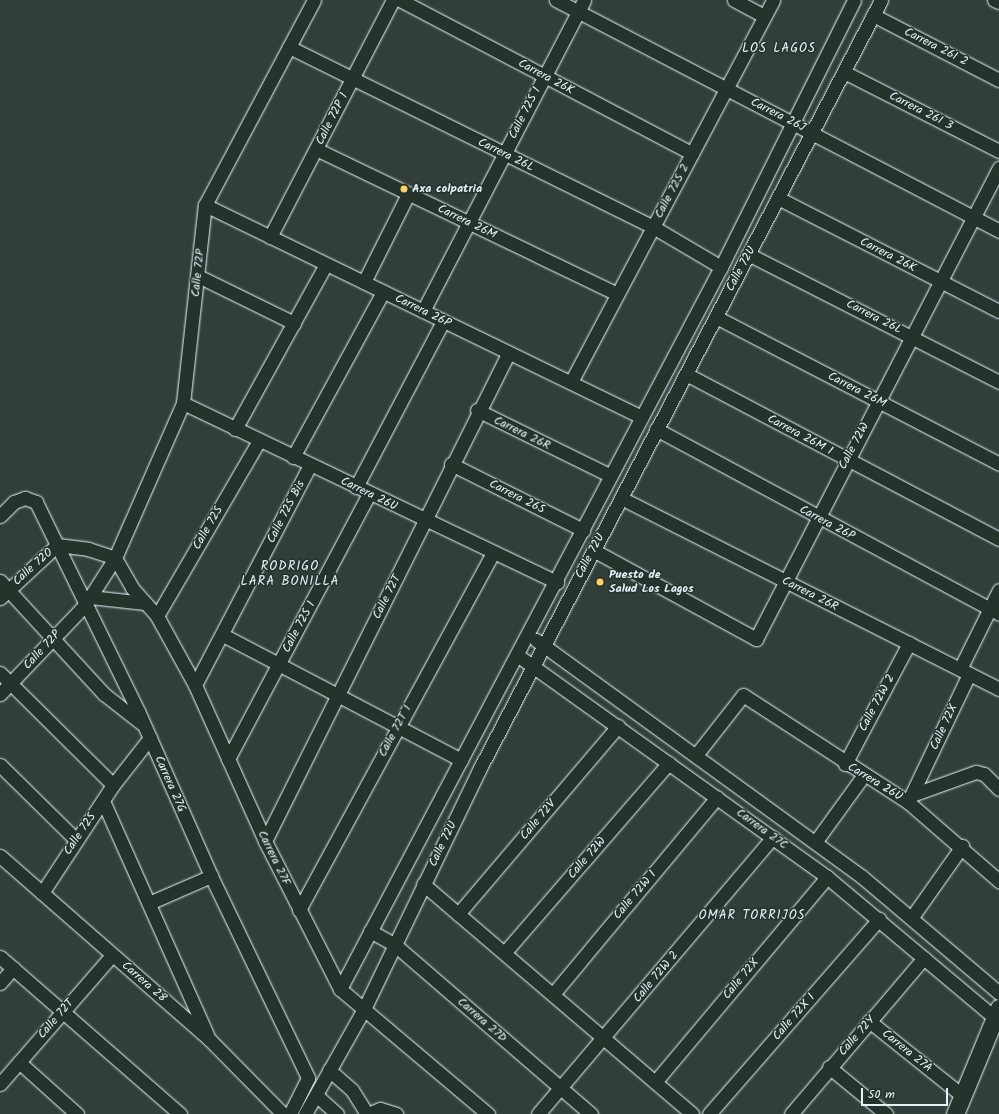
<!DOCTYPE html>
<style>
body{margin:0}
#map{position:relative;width:999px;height:1114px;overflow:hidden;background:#323e39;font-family:Kalam,sans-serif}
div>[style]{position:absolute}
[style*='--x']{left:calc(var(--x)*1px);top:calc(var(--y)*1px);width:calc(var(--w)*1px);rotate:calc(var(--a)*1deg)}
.roads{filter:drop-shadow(0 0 1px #e8f1f8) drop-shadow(0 0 1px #e8f1f8)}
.minor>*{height:13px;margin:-6.5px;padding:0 6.5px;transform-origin:6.5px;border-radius:6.5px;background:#26332d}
.major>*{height:17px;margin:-8.5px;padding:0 8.5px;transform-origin:8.5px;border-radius:8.5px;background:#26332d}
.dots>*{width:11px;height:11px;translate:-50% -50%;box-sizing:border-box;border:2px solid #26332d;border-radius:50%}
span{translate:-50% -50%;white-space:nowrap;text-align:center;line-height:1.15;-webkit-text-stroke:3px #26332d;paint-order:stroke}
.street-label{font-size:12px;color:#e8f1f8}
.poi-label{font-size:12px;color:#e8f1f8;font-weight:700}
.left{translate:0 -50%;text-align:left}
.neighbourhood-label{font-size:13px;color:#e8f1f8;letter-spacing:1px}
.scale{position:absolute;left:861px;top:1088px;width:87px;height:18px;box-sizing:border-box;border:2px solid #e8f1f8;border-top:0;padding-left:5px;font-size:12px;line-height:14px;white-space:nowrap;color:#e8f1f8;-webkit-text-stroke:3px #26332d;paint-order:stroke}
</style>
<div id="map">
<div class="roads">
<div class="minor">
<div style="--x:400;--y:0;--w:330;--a:27.7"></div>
<div style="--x:556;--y:0;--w:500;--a:27.5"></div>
<div style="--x:734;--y:0;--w:34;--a:28"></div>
<div style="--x:994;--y:0;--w:5;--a:22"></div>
<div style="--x:873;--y:15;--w:142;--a:27.3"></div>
<div style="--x:289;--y:47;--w:406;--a:26.3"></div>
<div style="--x:653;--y:227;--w:79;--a:30.5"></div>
<div style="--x:844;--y:72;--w:174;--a:27"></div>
<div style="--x:316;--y:149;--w:334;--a:25.7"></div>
<div style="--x:778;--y:198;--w:248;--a:27.1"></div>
<div style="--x:205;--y:205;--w:485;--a:25.9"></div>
<div style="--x:270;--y:237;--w:267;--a:-62.6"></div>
<div style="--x:748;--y:254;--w:282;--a:27"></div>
<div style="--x:198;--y:276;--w:107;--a:26.1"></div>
<div style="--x:364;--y:282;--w:98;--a:-63.4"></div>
<div style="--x:423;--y:311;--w:350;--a:-62.6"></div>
<div style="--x:716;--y:317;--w:319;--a:27.4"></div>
<div style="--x:686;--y:374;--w:354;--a:27.8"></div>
<div style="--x:571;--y:382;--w:432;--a:-62.1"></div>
<div style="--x:183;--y:403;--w:415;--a:25.6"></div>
<div style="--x:477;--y:410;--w:149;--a:26.2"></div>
<div style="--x:235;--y:429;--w:188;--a:-61.1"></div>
<div style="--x:656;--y:429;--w:390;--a:28.3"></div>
<div style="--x:293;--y:457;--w:188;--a:-61.4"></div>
<div style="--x:451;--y:464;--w:148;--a:26.6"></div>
<div style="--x:356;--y:487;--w:187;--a:-62.3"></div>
<div style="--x:621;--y:498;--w:424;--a:26.8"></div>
<div style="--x:0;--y:516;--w:20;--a:-45"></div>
<div style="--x:14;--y:502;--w:12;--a:-20"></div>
<div style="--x:25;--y:498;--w:12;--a:20"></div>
<div style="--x:36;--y:502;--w:233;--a:64"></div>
<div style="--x:138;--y:711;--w:180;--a:66.1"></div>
<div style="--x:211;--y:876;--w:224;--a:64.3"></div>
<div style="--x:308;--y:1078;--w:40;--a:116.6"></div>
<div style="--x:593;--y:550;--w:186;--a:28.6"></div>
<div style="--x:756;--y:639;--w:530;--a:-62.71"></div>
<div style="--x:115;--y:558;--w:34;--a:60"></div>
<div style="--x:132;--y:588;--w:38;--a:48"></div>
<div style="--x:157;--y:616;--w:79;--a:61.2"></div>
<div style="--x:195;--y:685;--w:171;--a:65.8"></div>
<div style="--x:265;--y:841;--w:166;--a:63.1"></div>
<div style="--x:340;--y:989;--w:194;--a:40.2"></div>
<div style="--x:0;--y:581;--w:154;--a:47.4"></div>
<div style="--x:104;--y:694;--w:47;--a:38.1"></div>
<div style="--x:90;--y:597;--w:55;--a:6.2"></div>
<div style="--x:0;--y:598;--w:78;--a:-42.9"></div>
<div style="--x:57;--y:545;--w:31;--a:7"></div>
<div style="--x:88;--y:549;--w:28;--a:18"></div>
<div style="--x:157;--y:616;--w:203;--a:-59.8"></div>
<div style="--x:223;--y:635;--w:269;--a:27.7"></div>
<div style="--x:536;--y:640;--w:402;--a:36"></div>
<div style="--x:861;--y:876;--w:181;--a:40.3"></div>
<div style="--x:517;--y:655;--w:381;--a:35.6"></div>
<div style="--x:827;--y:877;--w:219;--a:40"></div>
<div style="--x:960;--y:669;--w:88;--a:-63.7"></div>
<div style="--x:0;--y:673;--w:159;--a:44.7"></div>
<div style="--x:195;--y:685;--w:248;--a:-62.4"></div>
<div style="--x:0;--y:694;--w:123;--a:-46.3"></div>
<div style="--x:85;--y:605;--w:56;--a:-57.4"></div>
<div style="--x:115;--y:558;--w:169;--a:-66.3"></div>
<div style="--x:183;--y:403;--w:199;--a:-83.7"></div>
<div style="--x:205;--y:205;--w:232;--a:-62"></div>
<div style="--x:696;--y:755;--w:76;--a:-51.9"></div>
<div style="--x:743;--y:695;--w:197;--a:33"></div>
<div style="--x:908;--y:802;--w:121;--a:41"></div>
<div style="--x:228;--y:759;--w:300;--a:-62"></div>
<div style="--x:845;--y:764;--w:137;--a:-62.1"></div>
<div style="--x:0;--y:765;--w:105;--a:44.6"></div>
<div style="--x:912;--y:795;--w:68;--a:-19.8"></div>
<div style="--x:976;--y:772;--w:8;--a:14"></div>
<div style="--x:984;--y:774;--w:21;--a:45"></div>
<div style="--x:103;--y:801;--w:256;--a:66"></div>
<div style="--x:908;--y:802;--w:142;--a:-64.5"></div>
<div style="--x:265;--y:841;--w:546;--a:-63.48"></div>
<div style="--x:816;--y:841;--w:80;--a:-54.1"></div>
<div style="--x:0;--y:856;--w:278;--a:41.2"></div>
<div style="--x:209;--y:1039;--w:105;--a:45.4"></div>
<div style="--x:423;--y:884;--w:354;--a:40.5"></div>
<div style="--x:42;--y:893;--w:129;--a:-56.7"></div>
<div style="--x:113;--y:785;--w:60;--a:-51.8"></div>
<div style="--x:149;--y:903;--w:68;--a:-23.5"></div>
<div style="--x:299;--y:910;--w:405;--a:-61.5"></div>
<div style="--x:458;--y:914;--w:247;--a:-49.6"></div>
<div style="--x:912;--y:917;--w:87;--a:-54.8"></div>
<div style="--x:370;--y:931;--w:29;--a:29"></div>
<div style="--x:395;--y:945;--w:259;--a:40.8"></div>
<div style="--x:505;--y:952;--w:250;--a:-49.1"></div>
<div style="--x:0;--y:957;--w:239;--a:41.1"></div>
<div style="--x:0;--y:983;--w:20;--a:-49"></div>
<div style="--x:340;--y:989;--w:816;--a:-62.18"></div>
<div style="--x:721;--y:267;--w:298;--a:-63.5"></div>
<div style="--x:553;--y:994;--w:256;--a:-50.2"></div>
<div style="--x:869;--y:1021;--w:120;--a:38.6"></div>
<div style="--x:19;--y:1062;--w:78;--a:41.9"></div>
<div style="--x:829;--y:1067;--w:74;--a:39.5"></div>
<div style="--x:329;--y:1070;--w:30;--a:41"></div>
<div style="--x:352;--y:1090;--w:28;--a:58"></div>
<div style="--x:655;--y:1082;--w:268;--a:-50"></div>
<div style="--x:0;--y:1084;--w:171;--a:-49"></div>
<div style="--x:316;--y:1095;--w:28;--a:42"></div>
<div style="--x:305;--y:1114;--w:123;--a:-60.7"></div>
<div style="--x:365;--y:1007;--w:263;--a:-64.3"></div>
<div style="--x:479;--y:770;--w:869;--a:-62.43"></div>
<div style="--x:368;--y:1114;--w:13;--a:-23"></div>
<div style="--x:380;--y:1109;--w:17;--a:17"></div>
<div style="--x:538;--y:1114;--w:363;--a:-49.7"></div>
<div style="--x:709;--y:1114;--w:259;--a:-48.9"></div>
<div style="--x:791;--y:1114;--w:205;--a:-49.6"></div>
</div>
<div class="major">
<div style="--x:955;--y:1114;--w:115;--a:-67.5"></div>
</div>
</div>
<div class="dots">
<div style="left:404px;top:189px;background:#ffd166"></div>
<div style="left:600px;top:582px;background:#ffd166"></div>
</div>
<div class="street-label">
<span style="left:936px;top:47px;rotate:27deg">Carrera 26I 2</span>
<span style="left:546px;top:77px;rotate:28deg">Carrera 26K</span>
<span style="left:921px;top:111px;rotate:27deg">Carrera 26I 3</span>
<span style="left:525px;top:113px;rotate:-63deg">Calle 72S 1</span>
<span style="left:778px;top:115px;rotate:27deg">Carrera 26J</span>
<span style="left:332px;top:119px;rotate:-63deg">Calle 72P 1</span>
<span style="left:506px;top:155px;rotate:26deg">Carrera 26L</span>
<span style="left:672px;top:191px;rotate:-62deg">Calle 72S 2</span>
<span style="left:467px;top:222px;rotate:26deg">Carrera 26M</span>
<span style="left:888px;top:255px;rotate:27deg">Carrera 26K</span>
<span style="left:741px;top:269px;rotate:-62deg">Calle 72U</span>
<span style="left:198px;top:273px;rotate:-84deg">Calle 72P</span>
<span style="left:423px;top:311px;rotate:26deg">Carrera 26P</span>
<span style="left:874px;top:317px;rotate:27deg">Carrera 26L</span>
<span style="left:857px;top:390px;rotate:27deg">Carrera 26M</span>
<span style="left:522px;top:433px;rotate:26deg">Carrera 26R</span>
<span style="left:800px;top:435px;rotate:28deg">Carrera 26M 1</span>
<span style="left:854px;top:446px;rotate:-62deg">Calle 72W</span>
<span style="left:369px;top:494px;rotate:26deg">Carrera 26U</span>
<span style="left:517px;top:497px;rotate:27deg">Carrera 26S</span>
<span style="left:286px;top:512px;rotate:-63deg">Calle 72S Bis</span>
<span style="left:827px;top:523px;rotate:28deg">Carrera 26P</span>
<span style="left:208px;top:528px;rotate:-60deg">Calle 72S</span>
<span style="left:590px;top:556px;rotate:-62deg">Calle 72U</span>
<span style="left:33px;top:567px;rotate:-42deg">Calle 72O</span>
<span style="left:810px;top:594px;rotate:27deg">Carrera 26R</span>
<span style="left:387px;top:597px;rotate:-63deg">Calle 72T</span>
<span style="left:299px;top:627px;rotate:-62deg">Calle 72S 1</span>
<span style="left:42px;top:650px;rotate:-47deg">Calle 72P</span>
<span style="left:877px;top:703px;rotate:-62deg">Calle 72W 2</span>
<span style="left:944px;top:727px;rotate:-65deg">Calle 72X</span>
<span style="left:395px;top:731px;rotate:-62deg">Calle 72T 1</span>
<span style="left:875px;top:782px;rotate:31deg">Carrera 26U</span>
<span style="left:170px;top:784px;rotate:66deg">Carrera 27G</span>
<span style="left:538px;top:820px;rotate:-50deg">Calle 72V</span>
<span style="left:762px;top:829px;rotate:36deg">Carrera 27C</span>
<span style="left:80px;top:834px;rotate:-56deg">Calle 72S</span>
<span style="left:443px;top:844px;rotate:-64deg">Calle 72U</span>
<span style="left:274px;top:858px;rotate:64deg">Carrera 27F</span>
<span style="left:587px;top:858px;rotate:-49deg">Calle 72W</span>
<span style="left:635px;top:895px;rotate:-50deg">Calle 72W 1</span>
<span style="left:656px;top:977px;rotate:-50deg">Calle 72W 2</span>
<span style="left:741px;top:979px;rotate:-50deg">Calle 72X</span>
<span style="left:144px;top:982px;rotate:41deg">Carrera 28</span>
<span style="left:794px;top:1017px;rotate:-49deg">Calle 72X 1</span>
<span style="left:56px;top:1019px;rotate:-49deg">Calle 72T</span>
<span style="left:482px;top:1020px;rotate:41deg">Carrera 27D</span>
<span style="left:857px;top:1036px;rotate:-49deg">Calle 72Y</span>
<span style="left:907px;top:1051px;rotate:39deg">Carrera 27A</span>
</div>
<div class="poi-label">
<span class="left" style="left:412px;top:189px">Axa colpatria</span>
<span class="left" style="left:609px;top:582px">Puesto de<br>Salud Los Lagos</span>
</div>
<div class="neighbourhood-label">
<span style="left:779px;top:49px">LOS LAGOS</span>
<span style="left:290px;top:575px">RODRIGO<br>LARA BONILLA</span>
<span style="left:752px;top:916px">OMAR TORRIJOS</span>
</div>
<div class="scale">50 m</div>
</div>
